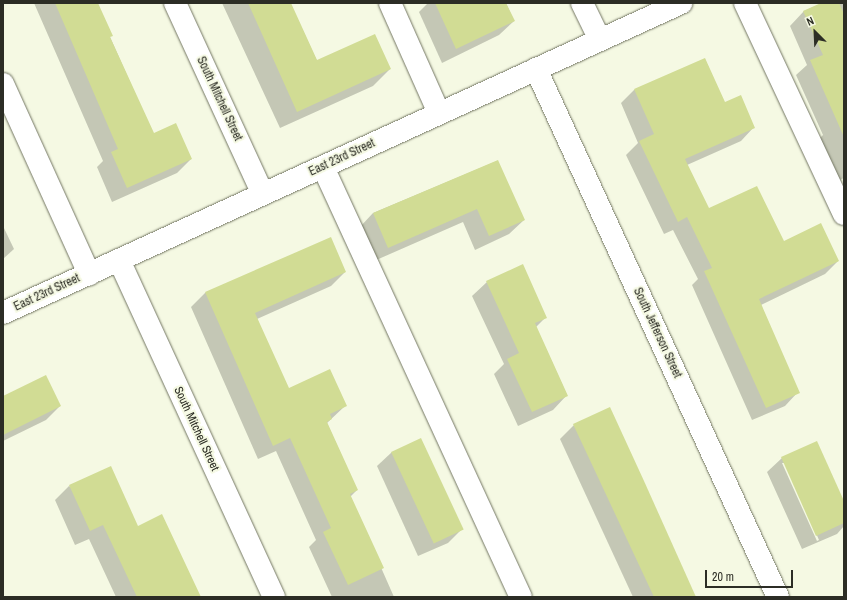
<!DOCTYPE html>
<style>
body{margin:0}
#map{position:relative;width:847px;height:600px;overflow:hidden;background:#f5f9e3;font-family:"Archivo Narrow",sans-serif}
div>[style]{position:absolute}
[style*='--x']{left:calc(var(--x)*1px);top:calc(var(--y)*1px);width:calc(var(--w)*1px);rotate:calc(var(--a)*1deg)}
.shadow>*{inset:0;background:#0003}
.building>*{inset:0;background:#d1dc94;transform-origin:0 0}
.roads{filter:drop-shadow(0 0 1px #737663) drop-shadow(0 0 1px #737663)}
.minor>*{height:22px;margin:-11px;padding:0 11px;transform-origin:11px;border-radius:11px;background:#fff}
span{translate:-50% -50%;white-space:nowrap;text-align:center;line-height:1.15;-webkit-text-stroke:4px #f5f9e3;paint-order:stroke}
.street-label{font-size:12px;color:#2c2d25}
.frame{position:absolute;inset:0;border:4px solid #2c2d25;pointer-events:none}
.north{position:absolute;left:795px;top:12px;width:40px;height:40px;-webkit-text-stroke:3px #f5f9e3;paint-order:stroke;rotate:336deg;font-size:11px;font-weight:700;line-height:16px;text-align:center;color:#2c2d25}
.north::after{content:'';display:block;margin:auto;width:14px;height:18px;background:#2c2d25;clip-path:polygon(50% 0,100% 100%,50% 72%,0 100%)}
.scale{position:absolute;left:705px;top:570px;width:88px;height:18px;box-sizing:border-box;border:2px solid #2c2d25;border-top:0;padding-left:5px;font-size:12px;line-height:14px;white-space:nowrap;color:#2c2d25;-webkit-text-stroke:3px #f5f9e3;paint-order:stroke}
</style>
<div id="map">
<div class="shadow">
<div style="clip-path:polygon(34px 3px,95px 3px,153px 134px,191px 159px,177px 173px,112px 202px,97px 167px,103px 161px)"></div>
<div style="clip-path:polygon(222px 3px,290px 3px,317px 61px,390px 69px,373px 86px,280px 128px)"></div>
<div style="clip-path:polygon(506px 3px,514px 21px,499px 35px,442px 63px,419px 12px,428px 3px)"></div>
<div style="clip-path:polygon(823px 3px,844px 3px,844px 178px,832px 183px,813px 145px,823px 135px,796px 75px,807px 65px,790px 26px,804px 11px)"></div>
<div style="clip-path:polygon(705px 59px,724px 103px,754px 127px,741px 141px,687px 165px,708px 210px,783px 242px,838px 261px,825px 274px,761px 305px,798px 392px,785px 406px,752px 420px,692px 285px,698px 279px,673px 230px,664px 234px,626px 155px,638px 143px,621px 103px,634px 90px)"></div>
<div style="clip-path:polygon(497px 161px,524px 220px,509px 234px,475px 250px,463px 222px,374px 261px,359px 228px,373px 213px)"></div>
<div style="clip-path:polygon(3px 226px,14px 249px,3px 259px)"></div>
<div style="clip-path:polygon(330px 239px,345px 272px,331px 286px,257px 319px,288px 389px,345px 406px,327px 423px,357px 490px,350px 497px,394px 597px,332px 597px,309px 547px,316px 540px,276px 451px,258px 459px,191px 307px,205px 293px)"></div>
<div style="clip-path:polygon(487px 282px,546px 317px,536px 327px,567px 395px,553px 410px,518px 426px,494px 374px,504px 364px,472px 296px)"></div>
<div style="clip-path:polygon(3px 397px,60px 406px,46px 420px,3px 441px)"></div>
<div style="clip-path:polygon(574px 425px,695px 597px,633px 597px,560px 439px)"></div>
<div style="clip-path:polygon(392px 452px,462px 529px,448px 543px,418px 556px,377px 466px)"></div>
<div style="clip-path:polygon(evenodd,782px 458px,844px 504px,844px 526px,837px 534px,802px 549px,767px 472px,782px 458px,782px 463px,785px 463px,819px 540px,817px 541px,782px 463px)"></div>
<div style="clip-path:polygon(69px 486px,137px 527px,200px 597px,116px 597px,89px 539px,75px 545px,55px 500px)"></div>
</div>
<div class="building">
<div style="clip-path:polygon(55px 3px,98px 3px,113px 36px,110px 37px,154px 133px,176px 123px,192px 159px,127px 188px,111px 152px,118px 149px)"></div>
<div style="clip-path:polygon(248px 3px,291px 3px,317px 60px,375px 34px,391px 69px,297px 112px)"></div>
<div style="clip-path:polygon(435px 3px,506px 3px,515px 21px,456px 49px)"></div>
<div style="clip-path:polygon(821px 3px,839px 3px,844px 14px,844px 137px,810px 60px,823px 55px,803px 11px)"></div>
<div style="clip-path:polygon(705px 58px,725px 102px,741px 95px,755px 128px,685px 159px,709px 208px,757px 186px,784px 241px,821px 223px,839px 261px,759px 299px,800px 393px,766px 408px,704px 271px,712px 268px,687px 217px,678px 222px,639px 141px,654px 134px,634px 89px)"></div>
<div style="clip-path:polygon(498px 160px,525px 220px,489px 236px,477px 209px,388px 248px,373px 213px)"></div>
<div style="clip-path:polygon(331px 237px,346px 272px,255px 313px,289px 388px,330px 369px,347px 406px,330px 414px,332px 419px,327px 422px,358px 490px,350px 494px,384px 568px,348px 585px,323px 532px,331px 528px,290px 438px,273px 446px,205px 292px)"></div>
<div style="clip-path:polygon(523px 264px,547px 318px,535px 323px,568px 396px,532px 412px,507px 359px,519px 353px,486px 281px)"></div>
<div style="clip-path:polygon(46px 375px,61px 406px,3px 435px,3px 396px)"></div>
<div style="clip-path:polygon(610px 407px,644px 481px,696px 597px,654px 597px,573px 424px)"></div>
<div style="left:421px;top:438px;width:101px;height:33px;rotate:65deg"></div>
<div style="clip-path:polygon(817px 441px,844px 501px,844px 523px,816px 536px,781px 457px)"></div>
<div style="clip-path:polygon(111px 466px,138px 526px,162px 514px,201px 597px,137px 597px,103px 525px,90px 531px,69px 485px)"></div>
</div>
<div class="roads">
<div class="minor">
<div style="--x:175;--y:3;--w:210;--a:65.3"></div>
<div style="--x:390;--y:3;--w:120;--a:66"></div>
<div style="--x:582;--y:3;--w:41;--a:64.1"></div>
<div style="--x:745;--y:3;--w:233;--a:64.9"></div>
<div style="--x:536;--y:69;--w:581;--a:65.38"></div>
<div style="--x:3;--y:84;--w:209;--a:65.6"></div>
<div style="--x:323;--y:167;--w:473;--a:65.3"></div>
<div style="--x:119;--y:260;--w:371;--a:65.3"></div>
<div style="--x:3;--y:313;--w:746;--a:-24.57"></div>
</div>
</div>
<div class="street-label">
<span style="left:219px;top:99px;rotate:65deg">South Mitchell Street</span>
<span style="left:342px;top:158px;rotate:-25deg">East 23rd Street</span>
<span style="left:47px;top:293px;rotate:-25deg">East 23rd Street</span>
<span style="left:657px;top:333px;rotate:65deg">South Jefferson Street</span>
<span style="left:196px;top:429px;rotate:65deg">South Mitchell Street</span>
</div>
<div class="frame"></div>
<div class="north">N</div>
<div class="scale">20 m</div>
</div>
